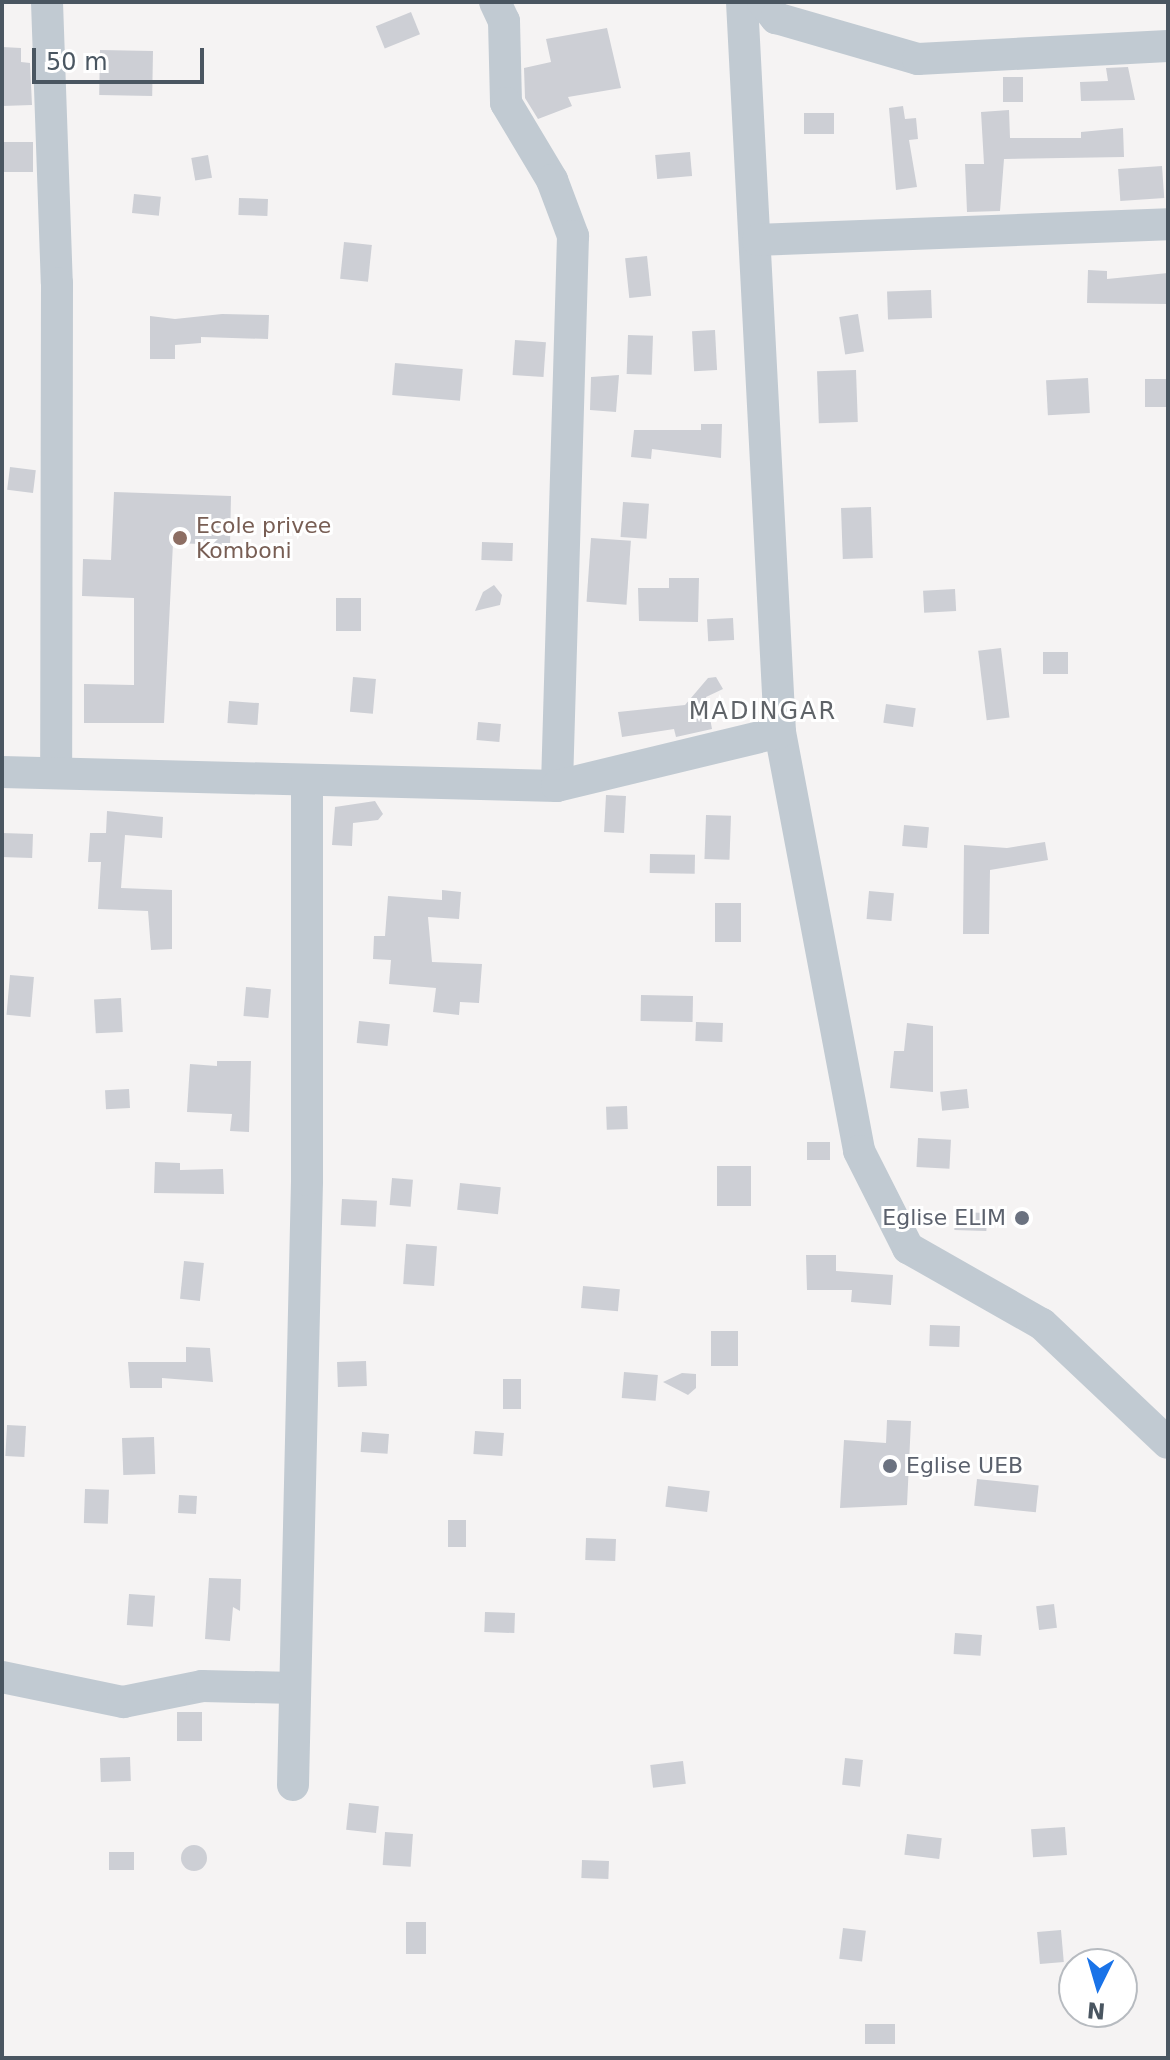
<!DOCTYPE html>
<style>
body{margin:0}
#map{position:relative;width:1170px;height:2060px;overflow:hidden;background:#f5f3f3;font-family:"DejaVu Sans",sans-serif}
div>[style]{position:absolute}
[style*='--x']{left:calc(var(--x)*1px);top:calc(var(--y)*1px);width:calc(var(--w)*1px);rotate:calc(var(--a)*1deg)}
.building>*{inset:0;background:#cdcfd5;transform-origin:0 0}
.round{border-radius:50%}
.minor>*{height:32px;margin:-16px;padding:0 16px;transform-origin:16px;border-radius:16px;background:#c1cad2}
.dots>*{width:22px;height:22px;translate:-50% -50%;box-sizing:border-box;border:4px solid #fff;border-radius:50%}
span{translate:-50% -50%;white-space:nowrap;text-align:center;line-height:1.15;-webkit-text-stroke:6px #fff;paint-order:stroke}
.education-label{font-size:22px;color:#785e54}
.left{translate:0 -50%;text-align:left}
.worship-label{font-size:22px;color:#5b616d}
.right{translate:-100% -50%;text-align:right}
.neighbourhood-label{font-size:24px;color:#5f6368;letter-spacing:2px}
.frame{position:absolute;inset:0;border:4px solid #4a5661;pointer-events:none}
.north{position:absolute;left:1058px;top:1948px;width:80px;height:80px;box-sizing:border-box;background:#fff;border:2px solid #b7bbc0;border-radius:50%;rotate:185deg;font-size:22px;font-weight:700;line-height:32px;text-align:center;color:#4a5661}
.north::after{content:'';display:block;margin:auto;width:28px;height:36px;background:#1a73e8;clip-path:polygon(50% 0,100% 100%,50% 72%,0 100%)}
.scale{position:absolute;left:32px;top:48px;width:172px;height:36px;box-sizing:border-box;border:4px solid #4a5661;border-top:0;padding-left:10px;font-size:24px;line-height:28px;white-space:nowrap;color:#4a5661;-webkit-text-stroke:6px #fff;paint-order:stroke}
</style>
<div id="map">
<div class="building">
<div style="left:411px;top:12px;width:24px;height:38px;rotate:68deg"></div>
<div style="clip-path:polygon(607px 28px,621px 88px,568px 97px,572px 106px,538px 119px,525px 98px,524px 68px,551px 62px,546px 39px)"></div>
<div style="clip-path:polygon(2px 47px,21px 48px,21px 62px,30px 63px,32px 105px,2px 106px)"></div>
<div style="left:100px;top:50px;width:53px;height:45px;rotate:1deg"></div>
<div style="clip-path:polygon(1128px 67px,1135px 100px,1081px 101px,1080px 82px,1108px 81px,1106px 68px)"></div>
<div style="left:1003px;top:77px;width:20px;height:25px"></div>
<div style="clip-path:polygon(903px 106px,905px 119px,916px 118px,918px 139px,909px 140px,917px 187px,896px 190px,889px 108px)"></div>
<div style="clip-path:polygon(1009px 110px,1010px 138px,1081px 138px,1081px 132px,1123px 128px,1124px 157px,1004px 159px,1000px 211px,967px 212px,965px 164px,984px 164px,981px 112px)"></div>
<div style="left:834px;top:113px;width:21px;height:30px;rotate:90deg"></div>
<div style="left:2px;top:142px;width:31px;height:30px"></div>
<div style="left:690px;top:152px;width:24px;height:35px;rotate:85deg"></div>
<div style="left:208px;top:155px;width:23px;height:17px;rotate:80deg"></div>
<div style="left:1162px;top:166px;width:32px;height:44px;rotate:86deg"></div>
<div style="left:134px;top:194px;width:27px;height:19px;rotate:6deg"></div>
<div style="left:239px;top:198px;width:29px;height:17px;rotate:2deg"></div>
<div style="left:344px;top:242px;width:28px;height:37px;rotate:6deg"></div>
<div style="left:647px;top:256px;width:40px;height:22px;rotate:84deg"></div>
<div style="clip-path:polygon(1088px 270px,1107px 271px,1107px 279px,1168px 273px,1168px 304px,1087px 303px)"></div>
<div style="left:931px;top:290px;width:28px;height:44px;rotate:88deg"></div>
<div style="clip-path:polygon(222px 314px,269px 315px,268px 339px,201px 337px,201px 343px,175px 345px,175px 359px,150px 359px,150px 316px,175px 319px)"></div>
<div style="left:858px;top:314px;width:38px;height:19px;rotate:81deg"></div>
<div style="left:715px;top:330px;width:40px;height:23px;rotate:87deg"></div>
<div style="left:628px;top:335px;width:25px;height:39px;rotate:2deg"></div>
<div style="left:515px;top:340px;width:31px;height:35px;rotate:4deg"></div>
<div style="left:395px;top:363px;width:68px;height:32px;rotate:5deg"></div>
<div style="left:856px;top:370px;width:52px;height:39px;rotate:88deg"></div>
<div style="clip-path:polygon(619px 375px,616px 412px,590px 410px,591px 377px)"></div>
<div style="left:1088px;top:378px;width:35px;height:42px;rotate:87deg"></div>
<div style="left:1168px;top:379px;width:28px;height:23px;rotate:90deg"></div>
<div style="clip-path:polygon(701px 424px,722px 424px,721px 458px,652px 449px,651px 459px,631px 457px,634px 430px,701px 430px)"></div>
<div style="left:10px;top:467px;width:26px;height:23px;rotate:7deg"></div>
<div style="clip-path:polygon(114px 492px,231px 496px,230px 545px,173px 543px,164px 723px,84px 723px,84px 684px,134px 685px,134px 598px,82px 596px,83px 559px,111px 560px)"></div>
<div style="left:623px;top:502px;width:26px;height:35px;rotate:4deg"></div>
<div style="left:871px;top:507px;width:51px;height:30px;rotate:88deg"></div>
<div style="left:591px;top:538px;width:40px;height:64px;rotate:4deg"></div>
<div style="left:482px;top:542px;width:31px;height:18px;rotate:2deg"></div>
<div style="clip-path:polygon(669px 578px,699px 578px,698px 622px,639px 621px,638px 588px,669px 588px)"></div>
<div style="clip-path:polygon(494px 585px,502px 595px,500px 605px,475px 611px,483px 592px)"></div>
<div style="left:955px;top:589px;width:22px;height:32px;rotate:87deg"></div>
<div style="left:336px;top:598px;width:25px;height:33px"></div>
<div style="left:733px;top:618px;width:22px;height:26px;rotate:87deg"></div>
<div style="left:1001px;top:648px;width:70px;height:23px;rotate:83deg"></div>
<div style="left:1043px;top:652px;width:25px;height:22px"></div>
<div style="left:353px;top:677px;width:23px;height:35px;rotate:5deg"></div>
<div style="clip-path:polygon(716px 677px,723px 689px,706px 697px,712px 729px,676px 737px,674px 729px,622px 737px,618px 712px,685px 705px,708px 678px)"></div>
<div style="left:229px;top:701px;width:30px;height:22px;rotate:4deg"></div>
<div style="left:886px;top:704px;width:30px;height:19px;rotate:8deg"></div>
<div style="left:478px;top:722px;width:23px;height:18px;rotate:5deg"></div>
<div style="left:606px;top:795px;width:20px;height:37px;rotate:3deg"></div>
<div style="clip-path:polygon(375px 801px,383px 814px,378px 820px,353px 823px,352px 846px,332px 845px,335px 807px)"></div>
<div style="clip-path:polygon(107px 811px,163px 817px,162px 838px,125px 835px,121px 888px,172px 890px,172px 949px,151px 950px,148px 911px,98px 909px,101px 862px,88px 862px,90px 833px,106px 833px)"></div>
<div style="left:706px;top:815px;width:25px;height:44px;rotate:2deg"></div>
<div style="left:904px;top:825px;width:25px;height:21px;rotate:5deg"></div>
<div style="left:2px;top:833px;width:31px;height:24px;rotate:2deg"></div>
<div style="clip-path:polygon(1045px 842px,1048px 860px,990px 870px,989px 934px,963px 934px,964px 845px,1007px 848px)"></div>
<div style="left:650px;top:854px;width:45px;height:19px;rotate:1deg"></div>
<div style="clip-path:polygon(442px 890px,461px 892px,459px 919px,428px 917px,432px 962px,482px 964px,479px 1003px,460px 1002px,459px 1015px,433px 1012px,436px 988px,389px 984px,391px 960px,373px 959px,374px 936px,385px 936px,388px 896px,442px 900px)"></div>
<div style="left:869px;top:891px;width:25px;height:28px;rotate:5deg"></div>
<div style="left:715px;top:903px;width:26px;height:39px"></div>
<div style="left:10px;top:975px;width:24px;height:40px;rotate:5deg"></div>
<div style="left:246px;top:987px;width:25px;height:29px;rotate:5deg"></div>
<div style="left:641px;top:995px;width:52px;height:26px;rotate:1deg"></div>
<div style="left:121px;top:998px;width:34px;height:27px;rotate:87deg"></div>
<div style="left:359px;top:1021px;width:31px;height:22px;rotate:6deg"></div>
<div style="left:696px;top:1022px;width:27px;height:19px;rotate:2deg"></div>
<div style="clip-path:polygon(907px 1023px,933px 1026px,933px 1092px,890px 1088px,894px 1051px,904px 1051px)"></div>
<div style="clip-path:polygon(217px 1061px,251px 1061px,249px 1132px,230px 1131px,232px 1114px,187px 1112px,190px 1064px,217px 1066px)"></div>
<div style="left:129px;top:1089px;width:19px;height:24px;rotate:87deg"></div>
<div style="left:967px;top:1089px;width:19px;height:27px;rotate:84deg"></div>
<div style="left:627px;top:1106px;width:23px;height:21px;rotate:88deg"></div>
<div style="left:918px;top:1138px;width:33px;height:29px;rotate:3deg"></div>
<div style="left:807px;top:1142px;width:23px;height:18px"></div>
<div style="clip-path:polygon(155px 1162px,180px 1163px,180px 1170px,223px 1169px,224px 1194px,154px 1193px)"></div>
<div style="left:717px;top:1166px;width:34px;height:40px"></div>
<div style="left:392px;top:1178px;width:21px;height:27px;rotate:5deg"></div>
<div style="left:460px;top:1183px;width:41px;height:27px;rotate:6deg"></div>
<div style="left:342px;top:1199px;width:35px;height:26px;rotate:3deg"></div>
<div style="left:955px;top:1212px;width:32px;height:18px;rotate:2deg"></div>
<div style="left:406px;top:1244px;width:31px;height:40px;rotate:4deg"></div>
<div style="clip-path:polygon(806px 1255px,836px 1255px,836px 1271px,893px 1275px,891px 1305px,851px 1302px,852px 1290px,807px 1290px)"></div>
<div style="left:184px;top:1261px;width:20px;height:38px;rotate:6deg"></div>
<div style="left:583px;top:1286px;width:37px;height:22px;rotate:5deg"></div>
<div style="left:930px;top:1325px;width:30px;height:21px;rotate:2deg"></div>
<div style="left:711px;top:1331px;width:27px;height:35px"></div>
<div style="clip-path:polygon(186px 1347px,210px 1348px,213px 1382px,162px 1378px,162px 1388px,130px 1388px,128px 1362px,186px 1362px)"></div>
<div style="left:366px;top:1361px;width:25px;height:29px;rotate:88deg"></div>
<div style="left:624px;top:1372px;width:34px;height:26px;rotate:5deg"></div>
<div style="clip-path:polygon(682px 1373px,696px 1374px,696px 1388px,688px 1395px,663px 1382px)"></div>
<div style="left:503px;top:1379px;width:18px;height:30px"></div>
<div style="clip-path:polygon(887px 1420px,911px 1421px,907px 1505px,840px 1508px,844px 1440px,886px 1443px)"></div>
<div style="left:7px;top:1425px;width:19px;height:31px;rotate:3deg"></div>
<div style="left:475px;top:1431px;width:29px;height:23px;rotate:4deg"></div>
<div style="left:362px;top:1432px;width:27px;height:20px;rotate:4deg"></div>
<div style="left:154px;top:1437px;width:37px;height:32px;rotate:88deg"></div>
<div style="left:977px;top:1479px;width:62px;height:27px;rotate:6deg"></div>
<div style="left:668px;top:1486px;width:42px;height:21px;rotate:7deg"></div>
<div style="left:85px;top:1489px;width:24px;height:34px;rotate:2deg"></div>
<div style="left:179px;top:1495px;width:18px;height:18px;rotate:3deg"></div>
<div style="left:448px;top:1520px;width:18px;height:27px"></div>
<div style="left:586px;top:1538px;width:30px;height:22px;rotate:2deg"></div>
<div style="clip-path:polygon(209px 1578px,241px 1579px,240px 1611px,233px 1607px,230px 1641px,205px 1639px)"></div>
<div style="left:129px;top:1594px;width:26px;height:31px;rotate:4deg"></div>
<div style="left:1054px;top:1604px;width:24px;height:18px;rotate:83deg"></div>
<div style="left:485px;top:1612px;width:30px;height:20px;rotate:2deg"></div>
<div style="left:955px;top:1633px;width:27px;height:21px;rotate:4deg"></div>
<div style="left:177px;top:1712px;width:25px;height:29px"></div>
<div style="left:130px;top:1757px;width:24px;height:30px;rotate:88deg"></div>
<div style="left:845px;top:1758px;width:18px;height:27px;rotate:6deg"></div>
<div style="left:683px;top:1761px;width:23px;height:33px;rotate:83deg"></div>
<div style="left:349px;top:1803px;width:30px;height:27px;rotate:6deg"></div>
<div style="left:1065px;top:1827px;width:28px;height:34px;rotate:86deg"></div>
<div style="left:385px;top:1832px;width:28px;height:33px;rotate:4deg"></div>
<div style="left:907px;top:1834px;width:35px;height:21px;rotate:7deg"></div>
<div class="round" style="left:181px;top:1845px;width:26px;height:26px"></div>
<div style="left:109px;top:1852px;width:25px;height:18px"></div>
<div style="left:582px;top:1860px;width:27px;height:18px;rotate:2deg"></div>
<div style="left:406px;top:1922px;width:20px;height:32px"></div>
<div style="left:843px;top:1928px;width:23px;height:31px;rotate:7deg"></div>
<div style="left:1061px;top:1930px;width:32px;height:24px;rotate:85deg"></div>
<div style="left:865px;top:2024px;width:30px;height:20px"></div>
</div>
<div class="minor">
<div style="--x:47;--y:2;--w:281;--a:88"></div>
<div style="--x:57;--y:283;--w:490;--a:90.1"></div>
<div style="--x:495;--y:2;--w:21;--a:65"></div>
<div style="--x:504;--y:21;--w:82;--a:88.6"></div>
<div style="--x:506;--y:103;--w:90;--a:59.1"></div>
<div style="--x:552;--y:180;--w:60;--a:69.4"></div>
<div style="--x:573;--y:236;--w:550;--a:91.67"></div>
<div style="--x:742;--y:2;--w:731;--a:87.02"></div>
<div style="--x:780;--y:732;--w:426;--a:79.3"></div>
<div style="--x:859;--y:1151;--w:109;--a:63.2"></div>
<div style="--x:908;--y:1248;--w:154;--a:29.6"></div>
<div style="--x:1042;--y:1324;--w:173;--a:43.4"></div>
<div style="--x:763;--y:2;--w:21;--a:51"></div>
<div style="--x:776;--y:18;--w:148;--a:16.1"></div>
<div style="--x:918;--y:59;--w:250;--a:-3"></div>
<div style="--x:758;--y:240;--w:410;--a:-2.2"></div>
<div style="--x:2;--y:772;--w:555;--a:1.44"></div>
<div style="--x:557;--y:786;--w:229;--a:-13.6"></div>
<div style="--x:2;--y:1677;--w:124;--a:11.7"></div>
<div style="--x:123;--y:1702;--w:81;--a:-11.4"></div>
<div style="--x:202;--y:1686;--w:93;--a:1.2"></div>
<div style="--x:293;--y:1785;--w:605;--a:-88.67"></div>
<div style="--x:307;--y:1180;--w:397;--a:-90"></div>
</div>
<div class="dots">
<div style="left:180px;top:538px;background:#8d6e63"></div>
<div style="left:1022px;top:1218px;background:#6b7280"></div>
<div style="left:890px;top:1466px;background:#6b7280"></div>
</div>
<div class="education-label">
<span class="left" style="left:196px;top:538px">Ecole privee<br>Komboni</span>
</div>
<div class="worship-label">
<span class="right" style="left:1006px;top:1218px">Eglise ELIM</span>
<span class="left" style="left:906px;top:1466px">Eglise UEB</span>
</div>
<div class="neighbourhood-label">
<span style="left:763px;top:712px">MADINGAR</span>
</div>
<div class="frame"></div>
<div class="north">N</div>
<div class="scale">50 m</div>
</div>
